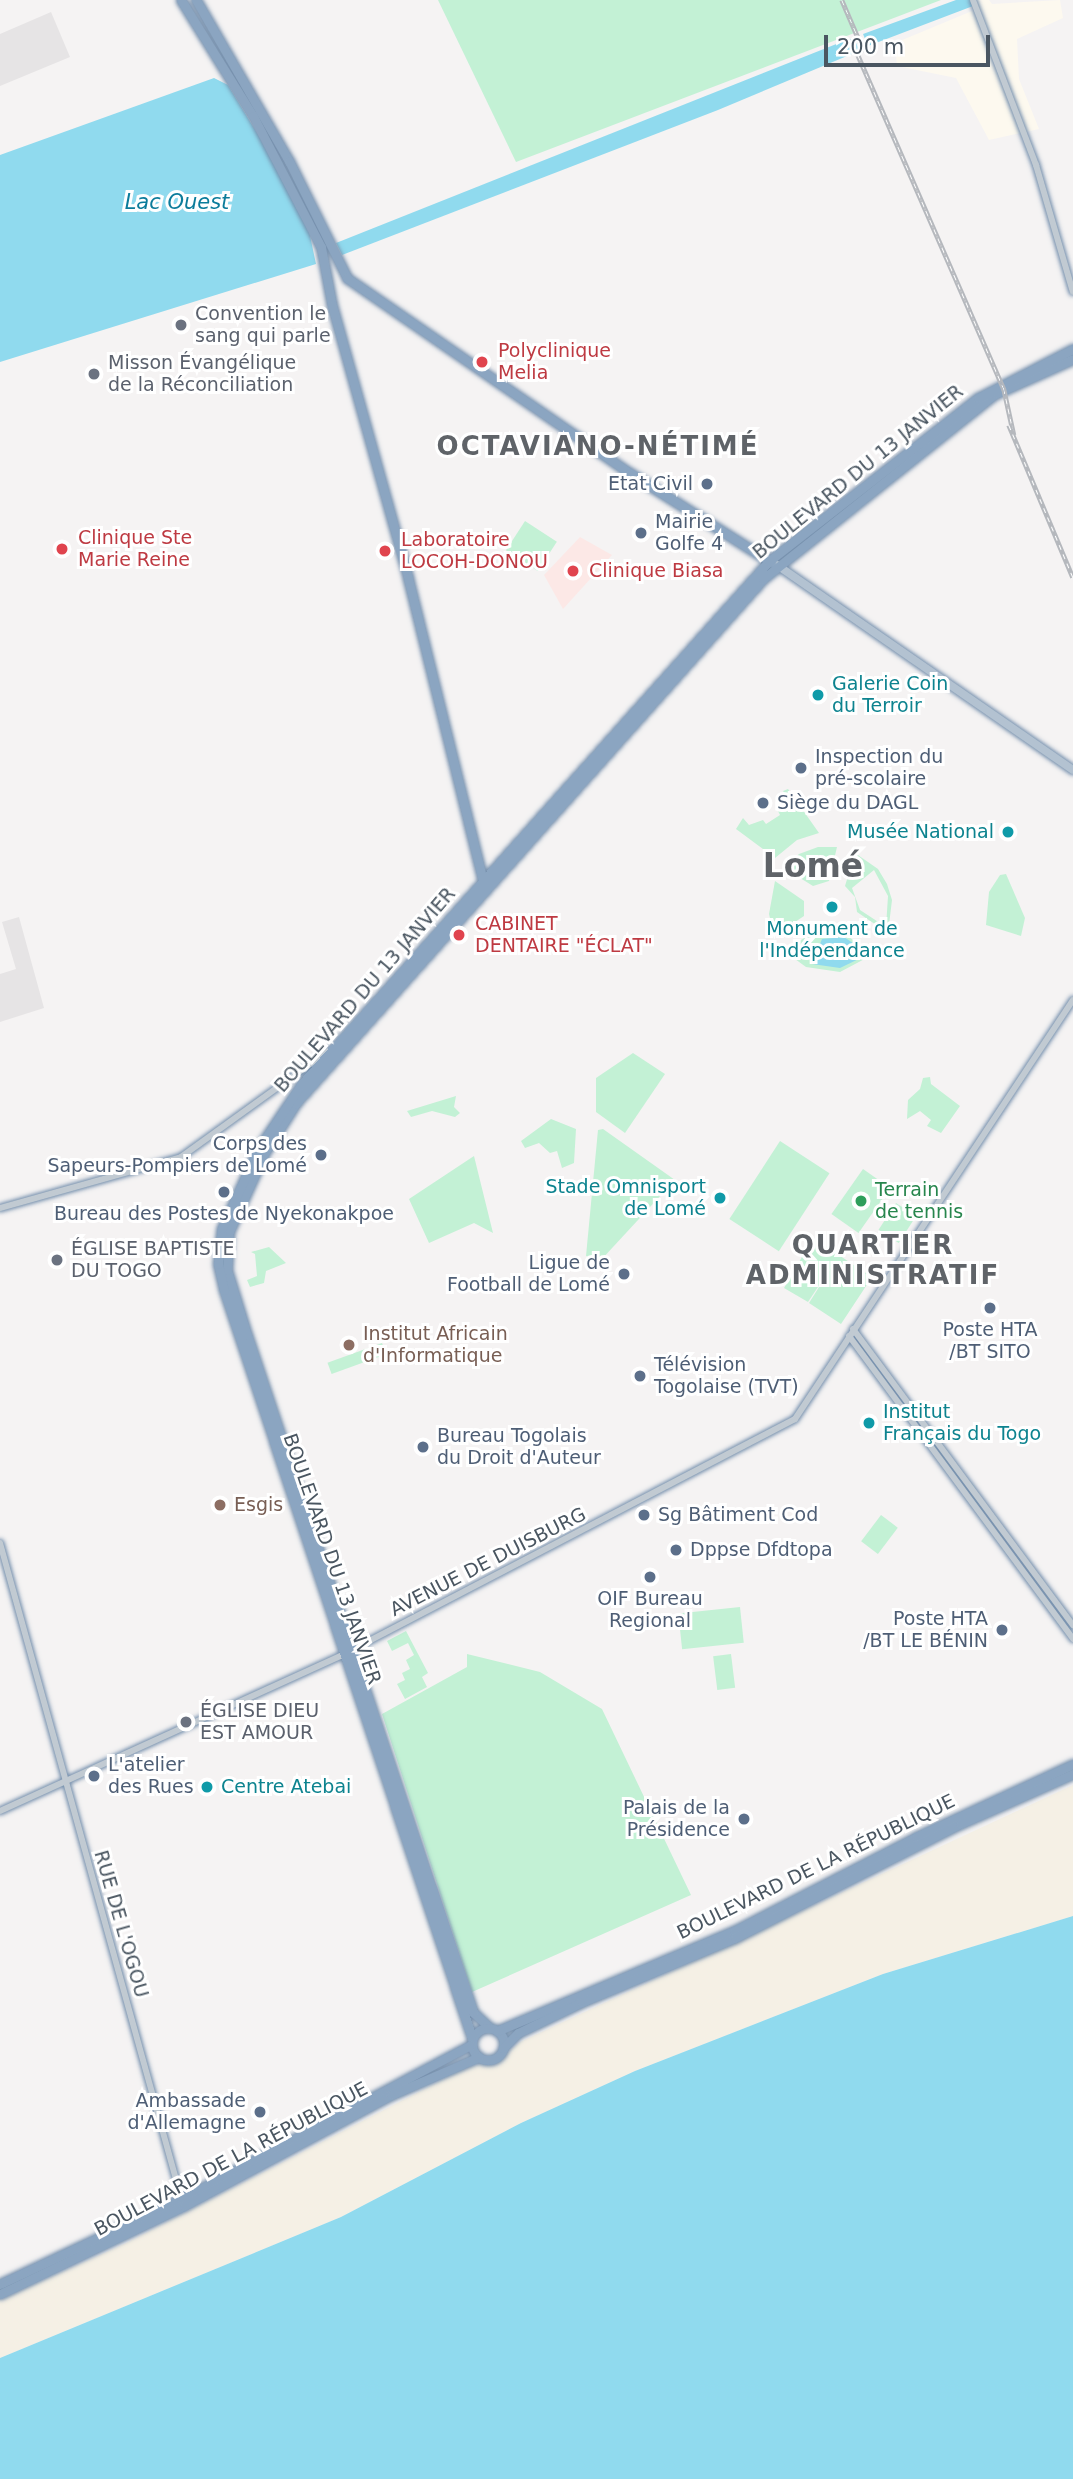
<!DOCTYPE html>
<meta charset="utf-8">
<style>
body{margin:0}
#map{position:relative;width:1073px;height:2479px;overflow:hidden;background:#f5f3f3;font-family:"DejaVu Sans",sans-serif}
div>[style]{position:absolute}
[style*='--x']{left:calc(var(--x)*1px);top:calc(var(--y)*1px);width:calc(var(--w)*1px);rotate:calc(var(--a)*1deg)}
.commercial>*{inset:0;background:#fdf9ef}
.education>*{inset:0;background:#e6e4e5}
.medical>*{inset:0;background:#fce8e6}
.green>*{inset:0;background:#c3f1d5;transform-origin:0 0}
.sand>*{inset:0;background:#f5f0e5}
.water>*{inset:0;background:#90daee}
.roads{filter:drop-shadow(0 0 2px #7690ad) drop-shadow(0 0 2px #7690ad)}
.minor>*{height:6px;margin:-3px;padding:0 3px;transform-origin:3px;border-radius:3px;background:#c1cad2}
.major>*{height:8px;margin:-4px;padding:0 4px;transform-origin:4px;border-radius:4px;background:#b3c2d1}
.highway>*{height:9px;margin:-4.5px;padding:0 4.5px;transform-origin:4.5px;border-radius:4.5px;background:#8ba5c1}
.highway>.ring{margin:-4.5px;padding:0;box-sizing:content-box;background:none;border:9px solid #8ba5c1;border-radius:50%}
.rail>*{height:4.5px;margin-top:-2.25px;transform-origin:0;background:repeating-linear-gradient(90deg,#fff 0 5px,#b5b8bd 0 10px);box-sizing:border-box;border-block:2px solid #b5b8bd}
.dots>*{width:19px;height:19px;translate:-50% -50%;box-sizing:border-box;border:4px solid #fff;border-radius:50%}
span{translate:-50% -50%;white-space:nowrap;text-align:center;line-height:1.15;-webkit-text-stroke:6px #fff;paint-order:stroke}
.worship-label{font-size:19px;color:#5b616d}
.left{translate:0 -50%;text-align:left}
.health-label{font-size:19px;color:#be3a42}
.street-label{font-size:19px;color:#4a5661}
.service-label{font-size:19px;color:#4e5e75}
.right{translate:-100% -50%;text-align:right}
.culture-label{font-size:19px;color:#0d838f}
.leisure-label{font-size:19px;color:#27864d}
.education-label{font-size:19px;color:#785e54}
.water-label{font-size:21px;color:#0c7c9b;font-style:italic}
.district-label{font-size:26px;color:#5f6368;font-weight:700;letter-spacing:2px}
.town-label{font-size:33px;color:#5f6368;font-weight:700}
.scale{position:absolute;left:824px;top:35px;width:166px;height:32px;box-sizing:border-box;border:4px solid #4a5661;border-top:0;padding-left:9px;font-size:21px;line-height:24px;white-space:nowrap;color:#4a5661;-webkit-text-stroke:5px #fff;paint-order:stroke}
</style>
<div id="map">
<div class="commercial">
<div style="clip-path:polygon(968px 0,989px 0,992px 4px,1060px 0,1063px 18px,1017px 39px,1019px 79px,1039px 129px,989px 140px,956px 78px,897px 66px,895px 43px,972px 11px)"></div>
</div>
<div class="education">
<div style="clip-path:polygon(51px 12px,70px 57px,0 86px,0 34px)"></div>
<div style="clip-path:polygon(19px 917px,44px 1008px,0 1022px,0 974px,16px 969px,2px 922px)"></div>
</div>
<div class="medical">
<div style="clip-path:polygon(580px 537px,612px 555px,563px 609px,544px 575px)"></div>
</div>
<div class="green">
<div style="clip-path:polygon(438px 0,941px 0,516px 162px)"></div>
<div style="left:525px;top:521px;width:38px;height:35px;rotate:33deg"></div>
<div style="clip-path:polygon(788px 789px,819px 833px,797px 840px,775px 858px,736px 829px,743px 818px,749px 825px,763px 820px,766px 824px,780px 815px,777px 809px,788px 798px,783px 791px)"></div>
<div style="clip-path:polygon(818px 847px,837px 847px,829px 881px,813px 886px,784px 868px,799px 854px)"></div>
<div style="clip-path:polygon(evenodd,855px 853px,878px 869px,887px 884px,892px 900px,888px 933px,857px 912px,855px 897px,845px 886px,855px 853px,874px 870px,888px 896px,886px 927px,860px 910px,852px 888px,874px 870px)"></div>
<div style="clip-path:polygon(1006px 874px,1025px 918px,1021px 936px,986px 925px,989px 892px,1000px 875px)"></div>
<div style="clip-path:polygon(775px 881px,804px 901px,804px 916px,774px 936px,769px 914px)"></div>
<div style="clip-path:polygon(815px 931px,827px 936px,843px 933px,874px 954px,840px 972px,806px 967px,784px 951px)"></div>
<div style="clip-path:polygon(633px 1053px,665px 1074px,625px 1133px,596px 1112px,596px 1078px)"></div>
<div style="clip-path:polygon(930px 1077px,931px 1084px,960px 1106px,941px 1133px,927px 1126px,931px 1120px,920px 1111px,907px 1119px,908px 1100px,920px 1089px,923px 1078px)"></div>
<div style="clip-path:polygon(456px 1096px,454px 1107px,460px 1113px,455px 1117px,432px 1111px,411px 1117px,407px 1111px)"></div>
<div style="clip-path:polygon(551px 1119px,576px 1129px,574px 1163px,562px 1168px,557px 1151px,550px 1153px,539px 1143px,525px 1148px,521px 1141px)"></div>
<div style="clip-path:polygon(603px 1129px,675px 1180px,601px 1260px,586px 1256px,598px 1130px)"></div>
<div style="left:780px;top:1141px;width:59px;height:93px;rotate:33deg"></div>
<div style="clip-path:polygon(474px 1156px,493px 1233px,474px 1223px,429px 1243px,409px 1199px)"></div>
<div style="left:863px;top:1169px;width:33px;height:55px;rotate:35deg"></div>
<div style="left:896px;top:1203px;width:24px;height:32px;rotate:33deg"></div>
<div style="clip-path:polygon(813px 1238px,872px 1277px,841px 1324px,809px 1303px,836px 1260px,808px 1302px,784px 1288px)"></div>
<div style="clip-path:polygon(269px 1247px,286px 1263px,266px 1271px,264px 1283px,250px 1287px,247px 1280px,257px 1276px,255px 1254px,251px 1252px)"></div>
<div style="left:382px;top:1343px;width:12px;height:58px;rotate:70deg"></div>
<div style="left:881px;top:1515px;width:21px;height:33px;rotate:37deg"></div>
<div style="left:740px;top:1607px;width:36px;height:62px;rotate:84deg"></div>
<div style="clip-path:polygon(406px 1631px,428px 1673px,422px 1677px,427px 1687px,405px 1699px,397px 1684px,405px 1680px,402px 1673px,410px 1669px,406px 1660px,414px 1655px,408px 1643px,392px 1651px,387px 1641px)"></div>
<div style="clip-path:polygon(467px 1654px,540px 1672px,602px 1709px,691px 1895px,472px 1992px,382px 1714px,467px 1667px)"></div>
<div style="left:731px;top:1654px;width:34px;height:18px;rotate:83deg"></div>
</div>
<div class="sand">
<div style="clip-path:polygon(1073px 1785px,1073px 1916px,883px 1974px,635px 2071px,521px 2123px,341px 2217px,0 2358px,0 2300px,126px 2243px,467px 2067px,498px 2061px,520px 2042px)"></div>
</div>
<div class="water">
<div style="clip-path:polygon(956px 0,970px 0,973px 6px,868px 46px,863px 34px)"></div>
<div style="clip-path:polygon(849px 39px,855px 39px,859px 51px,718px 110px,342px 255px,336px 243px)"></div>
<div style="clip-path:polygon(214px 78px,228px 85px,268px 151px,309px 231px,316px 264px,0 362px,0 155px)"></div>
<div style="clip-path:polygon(844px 937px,869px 954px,840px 968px,812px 964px,822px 939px)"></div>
<div style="clip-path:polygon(1073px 1916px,1073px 2479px,0 2479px,0 2358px,341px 2217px,521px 2123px,635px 2071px,883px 1974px)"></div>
</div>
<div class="roads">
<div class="minor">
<div style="--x:973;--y:0;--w:177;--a:69.1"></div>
<div style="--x:1036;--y:165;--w:132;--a:73.8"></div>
<div style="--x:0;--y:1208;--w:188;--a:-15.7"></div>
<div style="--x:181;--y:1157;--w:181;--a:-35.8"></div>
<div style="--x:853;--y:1329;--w:369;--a:53.4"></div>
<div style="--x:849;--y:1336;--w:377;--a:53.5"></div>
<div style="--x:0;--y:1543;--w:683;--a:74.54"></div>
<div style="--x:0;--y:1811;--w:380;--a:-24.5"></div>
<div style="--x:346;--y:1653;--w:506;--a:-27.53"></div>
<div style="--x:795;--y:1419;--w:503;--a:-56.44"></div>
</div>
<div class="major">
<div style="--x:777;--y:565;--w:360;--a:34.7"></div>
</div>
<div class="highway">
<div style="--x:181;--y:0;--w:137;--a:58.2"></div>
<div style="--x:253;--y:116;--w:148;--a:62.6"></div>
<div style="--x:321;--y:247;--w:59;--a:79.3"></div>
<div style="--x:332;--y:305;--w:283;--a:74.4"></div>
<div style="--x:408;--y:578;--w:316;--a:76.1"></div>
<div style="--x:196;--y:0;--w:186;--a:60"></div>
<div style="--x:289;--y:161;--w:131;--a:63.6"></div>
<div style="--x:347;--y:278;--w:344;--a:34.6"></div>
<div style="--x:630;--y:473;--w:167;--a:32.3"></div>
<div style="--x:490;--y:2028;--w:23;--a:-137"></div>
<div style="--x:473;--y:2012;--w:714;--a:-108.46"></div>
<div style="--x:247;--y:1335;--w:68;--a:-107.1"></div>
<div style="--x:227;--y:1270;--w:38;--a:-87"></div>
<div style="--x:229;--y:1232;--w:88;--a:-65.8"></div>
<div style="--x:265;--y:1152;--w:58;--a:-57.7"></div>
<div style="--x:296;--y:1103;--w:702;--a:-48.29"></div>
<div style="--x:763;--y:579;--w:297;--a:-38.6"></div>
<div style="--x:995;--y:394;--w:85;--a:-24.2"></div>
<div class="ring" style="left:472px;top:2028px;width:23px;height:23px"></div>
<div style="--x:497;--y:2031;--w:257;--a:-22.9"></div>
<div style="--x:734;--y:1931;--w:205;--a:-27.3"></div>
<div style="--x:916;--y:1837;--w:173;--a:-24.9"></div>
<div style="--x:472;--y:2038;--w:788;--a:-108.34"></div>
<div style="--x:224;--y:1290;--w:27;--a:-103"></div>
<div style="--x:218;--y:1264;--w:36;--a:-84"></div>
<div style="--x:222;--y:1228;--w:87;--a:-65.5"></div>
<div style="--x:258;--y:1149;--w:77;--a:-56.1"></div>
<div style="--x:301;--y:1085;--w:703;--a:-48.23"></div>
<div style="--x:769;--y:561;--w:265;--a:-38"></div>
<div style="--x:978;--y:398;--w:107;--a:-27.3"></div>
<div style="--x:503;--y:2048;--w:21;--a:-45"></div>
<div style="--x:518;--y:2033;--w:71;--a:-25.8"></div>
<div style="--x:582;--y:2002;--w:166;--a:-22.7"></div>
<div style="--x:735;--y:1938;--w:252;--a:-26.9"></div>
<div style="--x:960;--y:1824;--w:124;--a:-23.9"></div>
<div style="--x:0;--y:2284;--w:200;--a:-25.2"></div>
<div style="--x:181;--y:2199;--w:328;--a:-28"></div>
<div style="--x:0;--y:2294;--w:204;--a:-25.6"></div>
<div style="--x:184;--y:2206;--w:235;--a:-28.2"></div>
<div style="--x:391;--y:2095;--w:96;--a:-23.4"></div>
</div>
</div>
<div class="rail">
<div style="--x:842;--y:0;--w:53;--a:66.8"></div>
<div style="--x:863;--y:49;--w:8;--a:130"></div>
<div style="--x:858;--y:55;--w:365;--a:66.4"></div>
<div style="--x:1004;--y:389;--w:47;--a:77.7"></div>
<div style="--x:1009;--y:425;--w:165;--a:67.2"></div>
</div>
<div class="dots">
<div style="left:181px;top:325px;background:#6b7280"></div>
<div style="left:482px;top:362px;background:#e0444e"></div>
<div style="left:94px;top:374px;background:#6b7280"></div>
<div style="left:707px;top:484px;background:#5c6f8a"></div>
<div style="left:641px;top:533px;background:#5c6f8a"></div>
<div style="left:62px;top:549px;background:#e0444e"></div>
<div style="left:385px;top:551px;background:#e0444e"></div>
<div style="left:573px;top:571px;background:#e0444e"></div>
<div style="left:818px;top:695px;background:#0f9aa8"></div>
<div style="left:801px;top:768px;background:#5c6f8a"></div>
<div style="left:763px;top:803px;background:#5c6f8a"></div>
<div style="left:1008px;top:832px;background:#0f9aa8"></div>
<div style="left:832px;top:907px;background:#0f9aa8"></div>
<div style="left:459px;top:935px;background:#e0444e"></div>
<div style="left:321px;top:1155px;background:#5c6f8a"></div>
<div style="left:224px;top:1192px;background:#5c6f8a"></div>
<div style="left:720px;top:1198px;background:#0f9aa8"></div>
<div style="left:861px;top:1201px;background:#2e9e5b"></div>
<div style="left:57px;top:1260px;background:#6b7280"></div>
<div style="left:624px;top:1274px;background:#5c6f8a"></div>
<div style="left:990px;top:1308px;background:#5c6f8a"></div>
<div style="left:349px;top:1345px;background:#8d6e63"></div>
<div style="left:640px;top:1376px;background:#5c6f8a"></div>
<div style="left:869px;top:1423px;background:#0f9aa8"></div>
<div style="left:423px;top:1447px;background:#5c6f8a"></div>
<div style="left:220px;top:1505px;background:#8d6e63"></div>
<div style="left:644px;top:1515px;background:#5c6f8a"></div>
<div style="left:676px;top:1550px;background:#5c6f8a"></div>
<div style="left:650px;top:1577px;background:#5c6f8a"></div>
<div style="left:1002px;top:1630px;background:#5c6f8a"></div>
<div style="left:186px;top:1722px;background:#6b7280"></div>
<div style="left:94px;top:1776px;background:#5c6f8a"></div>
<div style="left:207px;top:1787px;background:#0f9aa8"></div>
<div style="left:744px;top:1819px;background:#5c6f8a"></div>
<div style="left:260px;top:2112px;background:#5c6f8a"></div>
</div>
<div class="worship-label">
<span class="left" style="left:195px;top:325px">Convention le<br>sang qui parle</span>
<span class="left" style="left:108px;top:374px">Misson Évangélique<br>de la Réconciliation</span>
<span class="left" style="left:71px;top:1260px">ÉGLISE BAPTISTE<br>DU TOGO</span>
<span class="left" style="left:200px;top:1722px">ÉGLISE DIEU<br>EST AMOUR</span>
</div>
<div class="health-label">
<span class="left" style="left:498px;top:362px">Polyclinique<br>Melia</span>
<span class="left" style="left:78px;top:549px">Clinique Ste<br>Marie Reine</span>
<span class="left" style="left:401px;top:551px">Laboratoire<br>LOCOH-DONOU</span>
<span class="left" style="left:589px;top:571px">Clinique Biasa</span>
<span class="left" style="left:475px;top:935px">CABINET<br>DENTAIRE "ÉCLAT"</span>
</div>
<div class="street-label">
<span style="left:858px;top:472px;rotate:-39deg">BOULEVARD DU 13 JANVIER</span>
<span style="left:365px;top:990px;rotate:-49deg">BOULEVARD DU 13 JANVIER</span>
<span style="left:332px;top:1559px;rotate:71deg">BOULEVARD DU 13 JANVIER</span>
<span style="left:488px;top:1562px;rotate:-27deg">AVENUE DE DUISBURG</span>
<span style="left:816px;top:1867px;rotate:-26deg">BOULEVARD DE LA RÉPUBLIQUE</span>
<span style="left:121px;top:1924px;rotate:74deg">RUE DE L'OGOU</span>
<span style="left:231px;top:2159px;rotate:-28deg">BOULEVARD DE LA RÉPUBLIQUE</span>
</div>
<div class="service-label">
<span class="right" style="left:693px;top:484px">Etat Civil</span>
<span class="left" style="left:655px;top:533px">Mairie<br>Golfe 4</span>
<span class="left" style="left:815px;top:768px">Inspection du<br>pré-scolaire</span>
<span class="left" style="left:777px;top:803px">Siège du DAGL</span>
<span class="right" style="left:307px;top:1155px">Corps des<br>Sapeurs-Pompiers de Lomé</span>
<span style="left:224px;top:1214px">Bureau des Postes de Nyekonakpoe</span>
<span class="right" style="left:610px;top:1274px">Ligue de<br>Football de Lomé</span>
<span style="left:990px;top:1341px">Poste HTA<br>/BT SITO</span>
<span class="left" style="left:654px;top:1376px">Télévision<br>Togolaise (TVT)</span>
<span class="left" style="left:437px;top:1447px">Bureau Togolais<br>du Droit d'Auteur</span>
<span class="left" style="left:658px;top:1515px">Sg Bâtiment Cod</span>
<span class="left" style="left:690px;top:1550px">Dppse Dfdtopa</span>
<span style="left:650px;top:1610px">OIF Bureau<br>Regional</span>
<span class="right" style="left:988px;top:1630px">Poste HTA<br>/BT LE BÉNIN</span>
<span class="left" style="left:108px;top:1776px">L'atelier<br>des Rues</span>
<span class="right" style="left:730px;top:1819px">Palais de la<br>Présidence</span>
<span class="right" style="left:246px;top:2112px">Ambassade<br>d'Allemagne</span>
</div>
<div class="culture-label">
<span class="left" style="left:832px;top:695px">Galerie Coin<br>du Terroir</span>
<span class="right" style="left:994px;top:832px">Musée National</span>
<span style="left:832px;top:940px">Monument de<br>l'Indépendance</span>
<span class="right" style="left:706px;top:1198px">Stade Omnisport<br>de Lomé</span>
<span class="left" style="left:883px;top:1423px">Institut<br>Français du Togo</span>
<span class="left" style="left:221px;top:1787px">Centre Atebai</span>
</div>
<div class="leisure-label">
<span class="left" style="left:875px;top:1201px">Terrain<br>de tennis</span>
</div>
<div class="education-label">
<span class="left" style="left:363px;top:1345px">Institut Africain<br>d'Informatique</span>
<span class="left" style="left:234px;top:1505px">Esgis</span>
</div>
<div class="water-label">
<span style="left:177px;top:202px">Lac Ouest</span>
</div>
<div class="district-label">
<span style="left:598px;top:447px">OCTAVIANO-NÉTIMÉ</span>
<span style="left:873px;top:1261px">QUARTIER<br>ADMINISTRATIF</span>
</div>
<div class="town-label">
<span style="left:813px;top:866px">Lomé</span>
</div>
<div class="scale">200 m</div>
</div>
